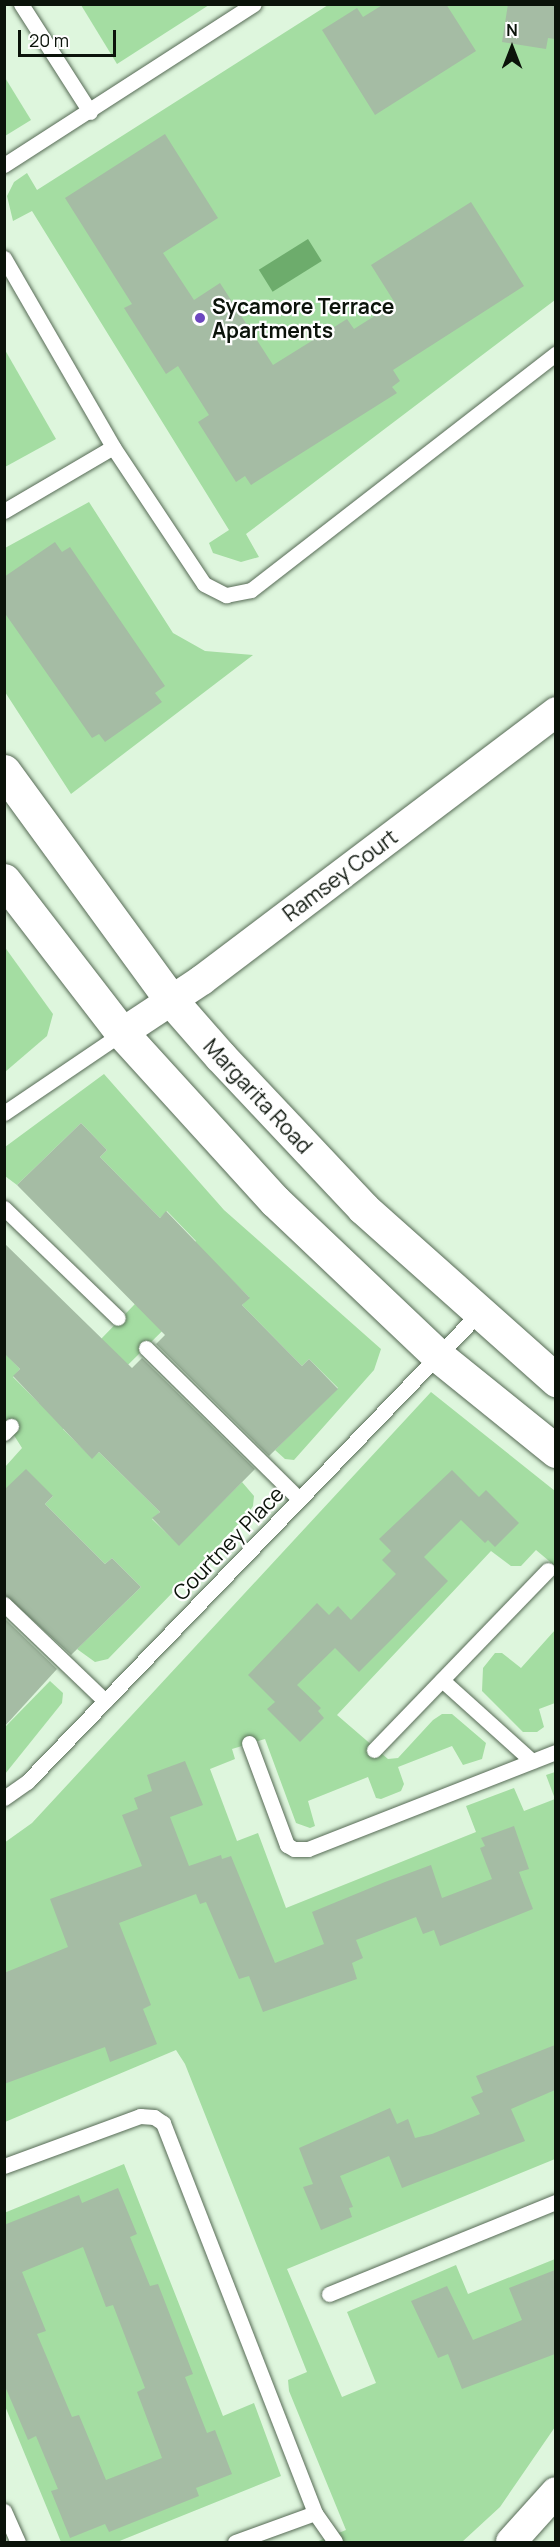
<!DOCTYPE html>
<style>
body{margin:0}
#map{position:relative;width:560px;height:2547px;overflow:hidden;background:#def6dd;font-family:Manrope,sans-serif}
div>[style]{position:absolute}
[style*='--x']{left:calc(var(--x)*1px);top:calc(var(--y)*1px);width:calc(var(--w)*1px);rotate:calc(var(--a)*1deg)}
.green>*{inset:0;background:#a4dda2}
.water>*{inset:0;background:#6dac6c;transform-origin:0 0}
.building>*{inset:0;background:#a5bca4}
.roads{filter:drop-shadow(0 0 2px #576b56) drop-shadow(0 0 2px #576b56)}
.service>*{height:15px;margin:-7.5px;padding:0 7.5px;transform-origin:7.5px;border-radius:7.5px;background:#fff}
.minor>*{height:30px;margin:-15px;padding:0 15px;transform-origin:15px;border-radius:15px;background:#fff}
.secondary>*{height:33px;margin:-16.5px;padding:0 16.5px;transform-origin:16.5px;border-radius:16.5px;background:#fff}
.dots>*{width:16px;height:16px;translate:-50% -50%;box-sizing:border-box;border:3px solid #fff;border-radius:50%}
span{translate:-50% -50%;white-space:nowrap;text-align:center;line-height:1.15;-webkit-text-stroke:4.5px #fff;paint-order:stroke}
.poi-label{font-size:21px;color:#0b130a;font-weight:700}
.left{translate:0 -50%;text-align:left}
.street-label{font-size:21px;color:#0b130a}
.frame{position:absolute;inset:0;border:6px solid #0b130a;pointer-events:none}
.north{position:absolute;left:482px;top:18px;width:60px;height:60px;-webkit-text-stroke:4px #fff;paint-order:stroke;rotate:0deg;font-size:16px;font-weight:700;line-height:24px;text-align:center;color:#0b130a}
.north::after{content:'';display:block;margin:auto;width:21px;height:27px;background:#0b130a;clip-path:polygon(50% 0,100% 100%,50% 72%,0 100%)}
.scale{position:absolute;left:18px;top:30px;width:98px;height:27px;box-sizing:border-box;border:3px solid #0b130a;border-top:0;padding-left:8px;font-size:18px;line-height:21px;white-space:nowrap;color:#0b130a;-webkit-text-stroke:4px #fff;paint-order:stroke}
</style>
<div id="map">
<div class="green">
<div style="clip-path:polygon(81px 5px,209px 5px,117px 64px)"></div>
<div style="clip-path:polygon(328px 5px,555px 5px,555px 300px,246px 534px,259px 557px,241px 562px,213px 553px,209px 543px,229px 530px,32px 211px,13px 221px,7px 196px,14px 182px,27px 173px,37px 190px)"></div>
<div style="clip-path:polygon(4px 76px,31px 120px,5px 136px,4px 136px)"></div>
<div style="clip-path:polygon(5px 350px,56px 439px,5px 467px,4px 467px)"></div>
<div style="clip-path:polygon(89px 502px,173px 633px,205px 651px,253px 655px,71px 794px,5px 692px,5px 548px)"></div>
<div style="clip-path:polygon(4px 946px,53px 1014px,47px 1036px,5px 1072px)"></div>
<div style="clip-path:polygon(104px 1074px,224px 1210px,381px 1349px,374px 1370px,294px 1460px,285px 1459px,275px 1450px,338px 1388px,309px 1359px,302px 1366px,242px 1305px,249px 1297px,223px 1271px,63px 1429px,92px 1458px,99px 1452px,160px 1512px,152px 1519px,179px 1545px,242px 1482px,254px 1496px,253px 1506px,245px 1518px,108px 1659px,95px 1662px,77px 1649px,141px 1587px,112px 1558px,105px 1564px,45px 1504px,53px 1496px,5px 1490px,5px 1467px,22px 1448px,5px 1421px,5px 1353px,20px 1369px,13px 1377px,39px 1403px,196px 1241px,167px 1211px,160px 1218px,100px 1157px,107px 1150px,81px 1123px,17px 1185px,5px 1176px,5px 1147px)"></div>
<div style="clip-path:polygon(431px 1392px,555px 1491px,555px 1566px,536px 1550px,521px 1566px,511px 1566px,491px 1551px,337px 1715px,388px 1759px,398px 1758px,433px 1720px,442px 1714px,452px 1714px,486px 1743px,482px 1759px,463px 1765px,452px 1746px,398px 1767px,404px 1784px,401px 1791px,381px 1799px,376px 1798px,368px 1777px,308px 1801px,315px 1826px,310px 1828px,296px 1823px,265px 1739px,232px 1749px,235px 1759px,210px 1769px,237px 1841px,258px 1833px,286px 1908px,476px 1832px,466px 1806px,514px 1788px,524px 1811px,555px 1799px,546px 1775px,555px 1772px,555px 2159px,287px 2269px,342px 2397px,376px 2383px,347px 2312px,456px 2265px,468px 2294px,555px 2259px,555px 2427px,500px 2507px,462px 2542px,316px 2542px,346px 2530px,289px 2391px,288px 2380px,307px 2372px,185px 2064px,176px 2050px,5px 2122px,4px 1843px,32px 1823px)"></div>
<div style="clip-path:polygon(555px 1630px,555px 1703px,539px 1709px,544px 1727px,537px 1732px,523px 1732px,482px 1691px,483px 1668px,495px 1653px,502px 1653px,521px 1668px)"></div>
<div style="clip-path:polygon(50px 1681px,63px 1693px,62px 1703px,5px 1774px,5px 1727px)"></div>
<div style="clip-path:polygon(124px 2164px,223px 2416px,254px 2403px,281px 2476px,117px 2542px,61px 2542px,5px 2406px,4px 2213px)"></div>
</div>
<div class="water">
<div style="left:308px;top:239px;width:26px;height:58px;rotate:58deg"></div>
</div>
<div class="building">
<div style="clip-path:polygon(384px 4px,446px 4px,476px 51px,375px 115px,322px 30px,357px 8px,363px 17px)"></div>
<div style="clip-path:polygon(508px 4px,555px 4px,555px 39px,548px 38px,546px 49px,502px 42px)"></div>
<div style="clip-path:polygon(165px 134px,218px 218px,163px 253px,194px 300px,220px 283px,273px 365px,347px 319px,354px 329px,395px 303px,371px 265px,471px 202px,524px 286px,393px 370px,400px 381px,392px 387px,397px 393px,251px 485px,245px 476px,236px 482px,198px 422px,209px 415px,178px 366px,166px 374px,124px 308px,132px 304px,65px 198px)"></div>
<div style="clip-path:polygon(55px 542px,62px 552px,70px 547px,165px 686px,155px 693px,162px 702px,105px 742px,99px 734px,92px 738px,4px 612px,4px 577px)"></div>
<div style="clip-path:polygon(81px 1123px,107px 1150px,100px 1157px,160px 1218px,166px 1211px,250px 1298px,242px 1305px,302px 1366px,309px 1359px,338px 1389px,269px 1456px,156px 1344px,165px 1335px,17px 1185px)"></div>
<div style="clip-path:polygon(4px 1243px,132px 1368px,142px 1358px,255px 1469px,179px 1546px,152px 1518px,160px 1512px,99px 1452px,92px 1459px,13px 1376px,20px 1369px,4px 1353px)"></div>
<div style="clip-path:polygon(26px 1469px,53px 1496px,45px 1504px,105px 1564px,112px 1558px,141px 1587px,71px 1655px,4px 1594px,4px 1490px)"></div>
<div style="clip-path:polygon(452px 1470px,479px 1497px,486px 1490px,519px 1523px,495px 1547px,488px 1540px,485px 1543px,461px 1520px,424px 1557px,448px 1581px,393px 1638px,359px 1672px,335px 1648px,297px 1685px,321px 1708px,318px 1711px,324px 1718px,300px 1742px,267px 1709px,275px 1702px,248px 1675px,317px 1603px,329px 1615px,338px 1606px,351px 1620px,396px 1574px,382px 1560px,391px 1551px,379px 1539px)"></div>
<div style="clip-path:polygon(4px 1618px,57px 1669px,4px 1727px)"></div>
<div style="clip-path:polygon(185px 1761px,203px 1805px,170px 1817px,189px 1866px,221px 1855px,222px 1859px,231px 1856px,275px 1963px,324px 1944px,312px 1912px,385px 1882px,431px 1865px,442px 1898px,492px 1879px,480px 1848px,485px 1846px,481px 1838px,514px 1826px,529px 1869px,519px 1872px,533px 1909px,440px 1946px,434px 1930px,423px 1934px,416px 1917px,356px 1940px,363px 1958px,352px 1963px,357px 1979px,263px 2012px,249px 1976px,239px 1979px,206px 1902px,200px 1904px,196px 1894px,119px 1923px,151px 2005px,143px 2009px,157px 2044px,110px 2062px,105px 2047px,4px 2084px,4px 1973px,68px 1947px,50px 1899px,142px 1866px,122px 1815px,138px 1809px,134px 1798px,152px 1791px,147px 1775px)"></div>
<div style="clip-path:polygon(555px 2045px,555px 2090px,511px 2109px,525px 2141px,402px 2188px,389px 2156px,340px 2176px,353px 2207px,349px 2208px,352px 2217px,321px 2230px,303px 2187px,313px 2184px,299px 2148px,390px 2108px,397px 2124px,408px 2119px,415px 2138px,432px 2134px,480px 2114px,471px 2097px,483px 2092px,476px 2076px)"></div>
<div style="clip-path:polygon(evenodd,118px 2188px,137px 2234px,130px 2237px,150px 2286px,158px 2284px,193px 2374px,185px 2377px,207px 2433px,215px 2430px,232px 2474px,196px 2488px,199px 2496px,109px 2532px,105px 2524px,70px 2538px,51px 2491px,58px 2489px,36px 2436px,28px 2440px,4px 2384px,4px 2225px,79px 2195px,82px 2203px,118px 2188px,83px 2247px,106px 2307px,113px 2305px,145px 2388px,137px 2392px,162px 2458px,106px 2480px,79px 2415px,72px 2417px,37px 2334px,46px 2331px,22px 2272px,83px 2247px)"></div>
<div style="clip-path:polygon(555px 2270px,555px 2354px,462px 2389px,448px 2354px,438px 2358px,411px 2301px,447px 2286px,473px 2340px,522px 2320px,509px 2288px)"></div>
</div>
<div class="roads">
<div class="service">
<div style="--x:21;--y:4;--w:128;--a:57.4"></div>
<div style="--x:4;--y:165;--w:297;--a:-32.8"></div>
<div style="--x:4;--y:258;--w:218;--a:60"></div>
<div style="--x:113;--y:447;--w:164;--a:56.4"></div>
<div style="--x:204;--y:584;--w:25;--a:27"></div>
<div style="--x:226;--y:595;--w:25;--a:-11"></div>
<div style="--x:251;--y:590;--w:386;--a:-37.8"></div>
<div style="--x:4;--y:511;--w:126;--a:-30.4"></div>
<div style="--x:4;--y:1113;--w:143;--a:-34.1"></div>
<div style="--x:4;--y:1208;--w:158;--a:44"></div>
<div style="--x:146;--y:1348;--w:215;--a:44.6"></div>
<div style="--x:4;--y:1433;--w:10;--a:-45"></div>
<div style="--x:4;--y:1604;--w:140;--a:43.8"></div>
<div style="--x:442;--y:1680;--w:121;--a:42"></div>
<div style="--x:249;--y:1743;--w:109;--a:69.6"></div>
<div style="--x:287;--y:1845;--w:8;--a:30"></div>
<div style="--x:294;--y:1849;--w:14;--a:0"></div>
<div style="--x:308;--y:1849;--w:266;--a:-21.4"></div>
<div style="--x:374;--y:1750;--w:250;--a:-46"></div>
<div style="--x:4;--y:1798;--w:28;--a:-35"></div>
<div style="--x:27;--y:1782;--w:651;--a:-46.06"></div>
<div style="--x:4;--y:2166;--w:145;--a:-20.2"></div>
<div style="--x:140;--y:2116;--w:14;--a:4"></div>
<div style="--x:154;--y:2117;--w:11;--a:34"></div>
<div style="--x:163;--y:2123;--w:419;--a:68.7"></div>
<div style="--x:315;--y:2513;--w:35;--a:55"></div>
<div style="--x:329;--y:2294;--w:245;--a:-22.1"></div>
<div style="--x:4;--y:2511;--w:34;--a:66"></div>
<div style="--x:235;--y:2542;--w:85;--a:-19.9"></div>
</div>
<div class="minor">
<div style="--x:122;--y:1033;--w:96;--a:-33.5"></div>
<div style="--x:202;--y:980;--w:444;--a:-37.1"></div>
<div style="--x:511;--y:2542;--w:67;--a:-48"></div>
</div>
<div class="secondary">
<div style="--x:4;--y:771;--w:283;--a:53.9"></div>
<div style="--x:171;--y:1000;--w:74;--a:48.8"></div>
<div style="--x:220;--y:1056;--w:209;--a:46.7"></div>
<div style="--x:363;--y:1208;--w:259;--a:41.7"></div>
<div style="--x:4;--y:880;--w:193;--a:52.4"></div>
<div style="--x:122;--y:1033;--w:227;--a:47.7"></div>
<div style="--x:275;--y:1201;--w:224;--a:43.5"></div>
<div style="--x:437;--y:1355;--w:153;--a:38.9"></div>
</div>
</div>
<div class="dots">
<div style="left:200px;top:318px;background:#6d47bf"></div>
</div>
<div class="poi-label">
<span class="left" style="left:212px;top:318px">Sycamore Terrace<br>Apartments</span>
</div>
<div class="street-label">
<span style="left:340px;top:875px;rotate:-37deg">Ramsey Court</span>
<span style="left:258px;top:1096px;rotate:47deg">Margarita Road</span>
<span style="left:228px;top:1543px;rotate:-46deg">Courtney Place</span>
</div>
<div class="frame"></div>
<div class="north">N</div>
<div class="scale">20 m</div>
</div>
